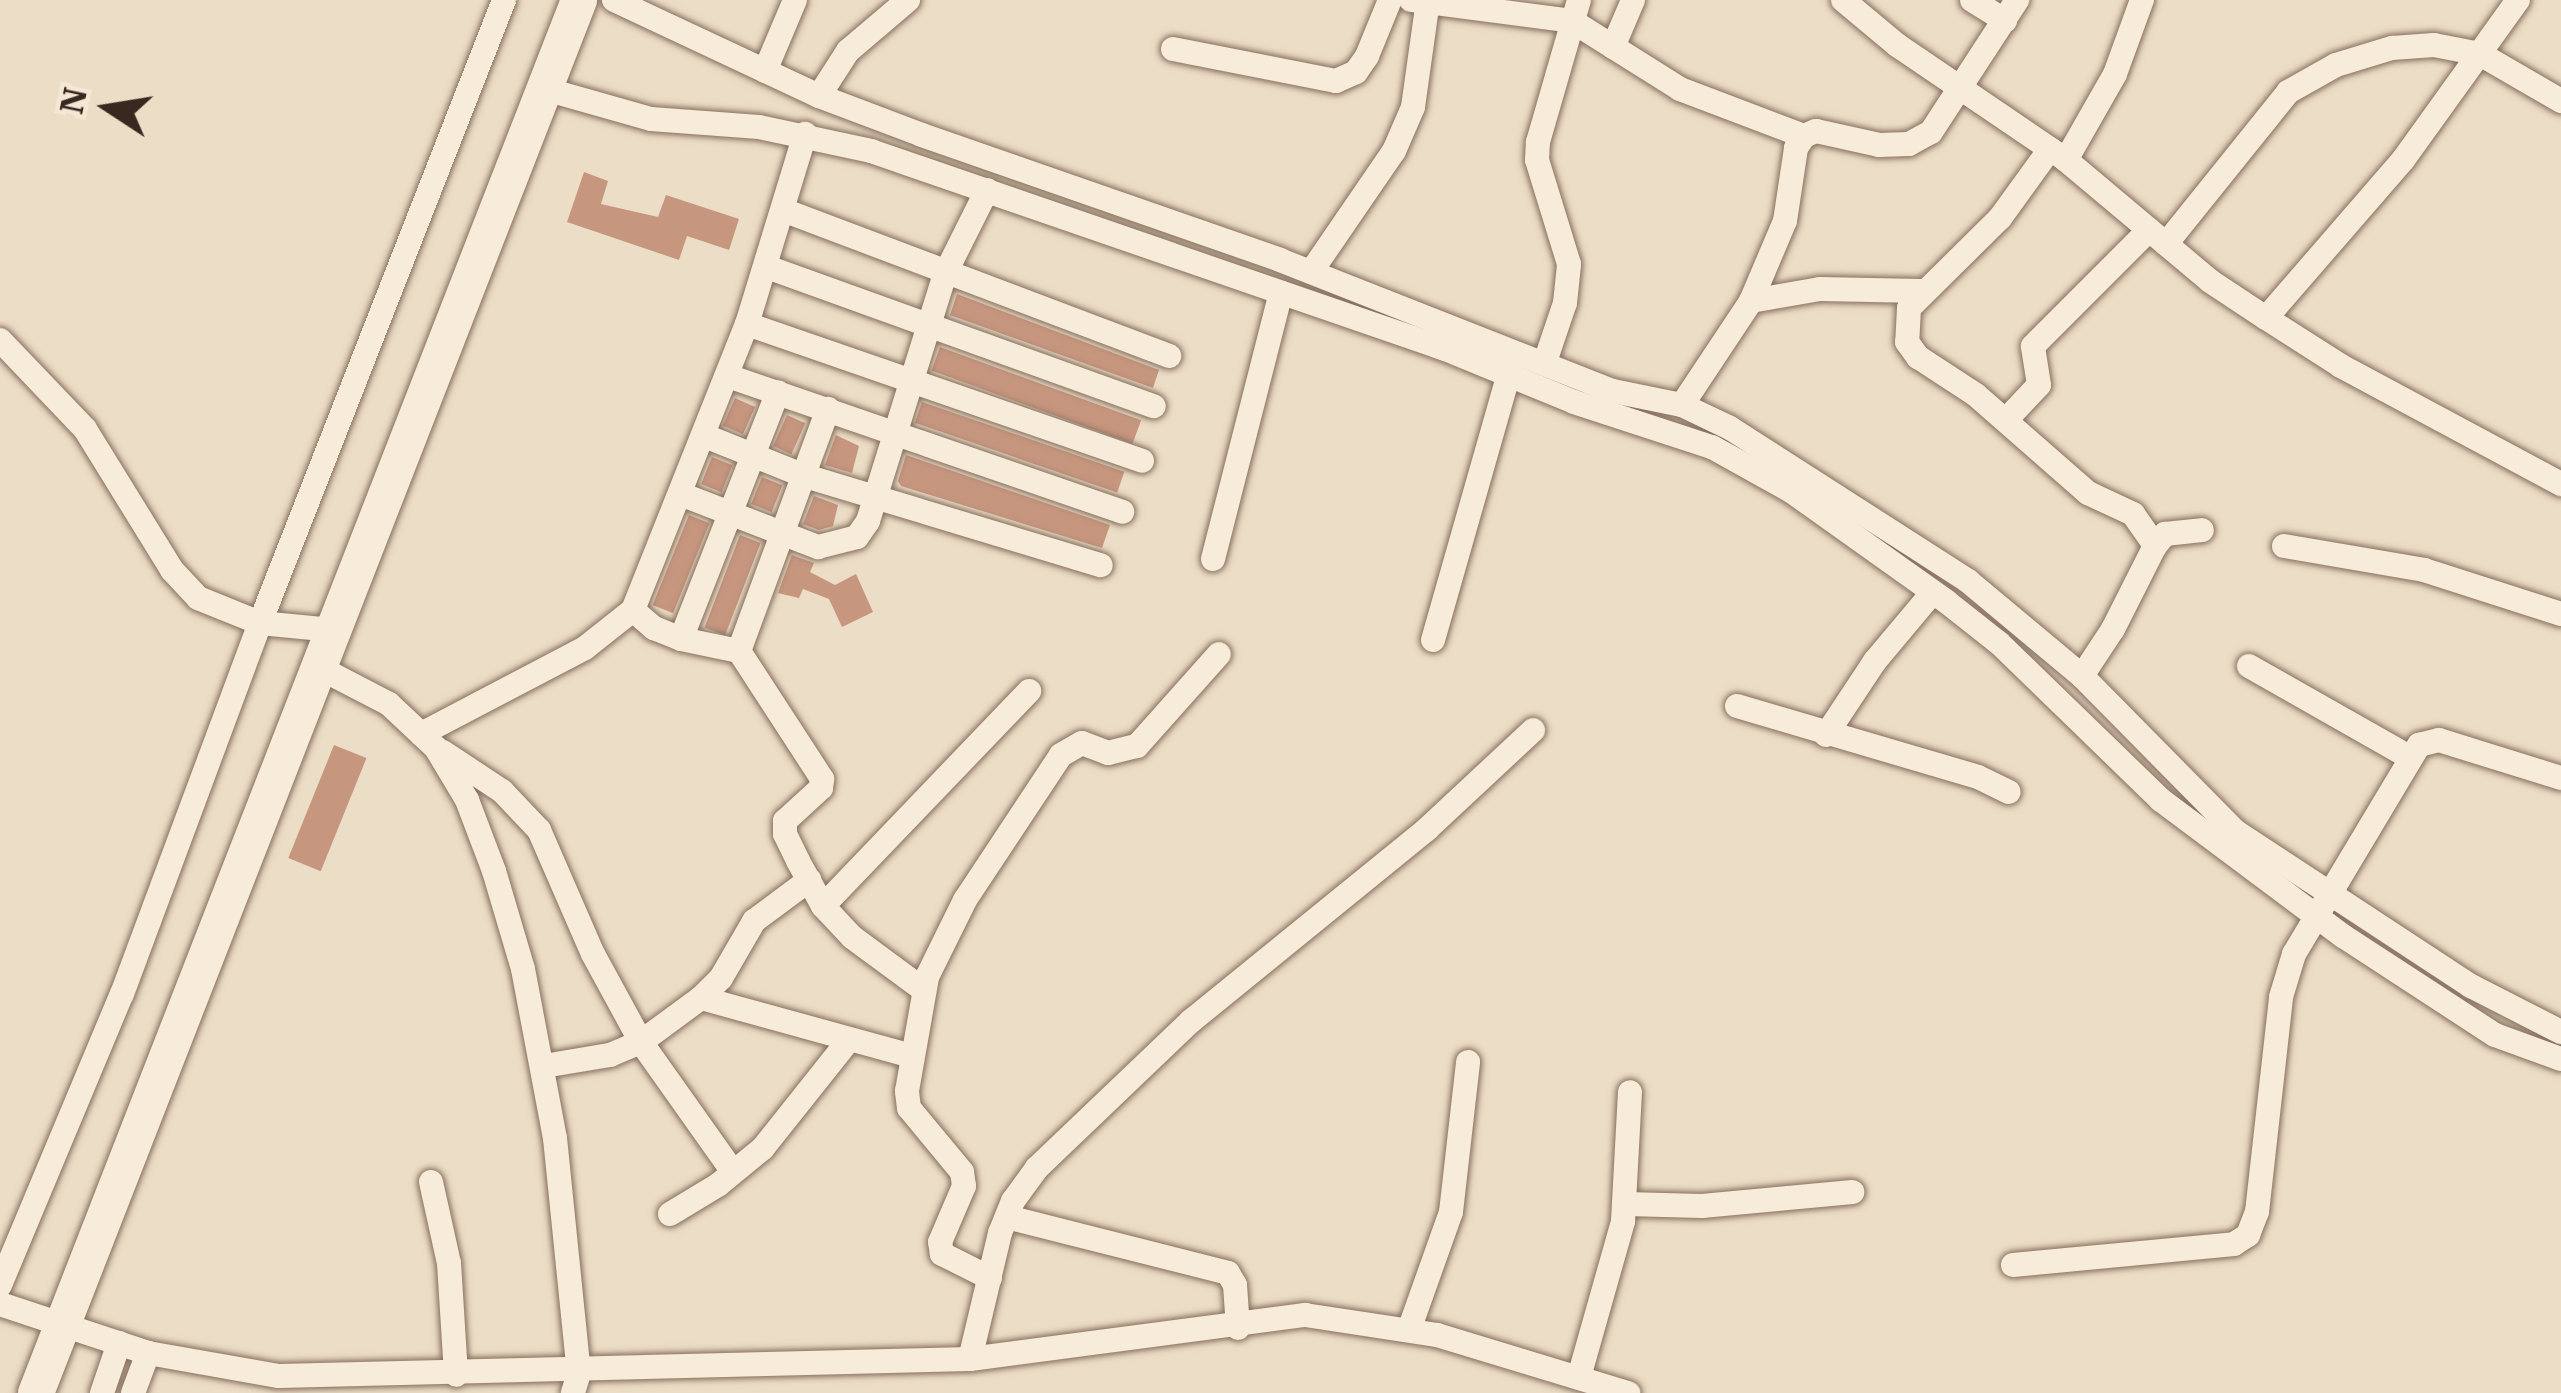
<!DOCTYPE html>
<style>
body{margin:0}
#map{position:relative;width:2561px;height:1393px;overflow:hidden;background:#ecddc6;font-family:"IBM Plex Serif",serif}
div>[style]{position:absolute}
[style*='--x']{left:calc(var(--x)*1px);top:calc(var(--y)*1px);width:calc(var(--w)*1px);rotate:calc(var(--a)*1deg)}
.building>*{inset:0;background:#c7967f;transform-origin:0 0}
.roads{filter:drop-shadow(0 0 3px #866f5d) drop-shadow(0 0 3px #866f5d)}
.street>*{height:24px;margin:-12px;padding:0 12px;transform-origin:12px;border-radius:12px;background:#f7ebd9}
.secondary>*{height:36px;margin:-18px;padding:0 18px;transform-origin:18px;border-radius:18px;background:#f7ebd9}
span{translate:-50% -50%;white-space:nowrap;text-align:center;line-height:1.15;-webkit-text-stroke:12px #f3e8d5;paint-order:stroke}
.north{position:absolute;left:48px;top:48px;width:120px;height:120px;-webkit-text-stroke:9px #f3e8d5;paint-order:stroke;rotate:282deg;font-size:33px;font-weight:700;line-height:48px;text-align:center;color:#372920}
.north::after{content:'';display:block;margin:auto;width:42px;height:54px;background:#372920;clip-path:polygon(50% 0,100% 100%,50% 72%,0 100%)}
</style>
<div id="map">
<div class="building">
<div style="clip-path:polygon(584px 172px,608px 181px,601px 204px,658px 217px,666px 195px,739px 219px,729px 250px,687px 236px,679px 260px,567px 222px)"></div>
<div style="clip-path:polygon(957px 294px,1159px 370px,1153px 388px,950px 315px)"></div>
<div style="left:940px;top:347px;width:214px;height:25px;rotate:20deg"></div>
<div style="left:735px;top:398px;width:22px;height:30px;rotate:24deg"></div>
<div style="left:922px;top:402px;width:214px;height:22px;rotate:19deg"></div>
<div style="left:787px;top:415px;width:20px;height:34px;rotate:24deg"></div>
<div style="clip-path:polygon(836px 435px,859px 446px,852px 473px,825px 465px)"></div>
<div style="clip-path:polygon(906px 455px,1110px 525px,1102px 548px,901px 486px,898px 481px)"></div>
<div style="left:712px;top:457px;width:22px;height:29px;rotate:22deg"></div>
<div style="left:762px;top:477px;width:22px;height:29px;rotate:22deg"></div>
<div style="clip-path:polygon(814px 496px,838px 505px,833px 526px,819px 530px,803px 524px)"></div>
<div style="left:689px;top:515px;width:22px;height:97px;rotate:22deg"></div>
<div style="left:740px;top:535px;width:22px;height:99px;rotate:21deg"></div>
<div style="clip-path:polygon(792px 555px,814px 563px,810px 572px,835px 585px,856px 574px,873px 612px,842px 627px,829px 599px,803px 589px,799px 598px,778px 593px)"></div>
<div style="left:334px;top:745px;width:35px;height:122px;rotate:22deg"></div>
</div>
<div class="roads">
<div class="street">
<div style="--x:614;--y:0;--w:226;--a:25.1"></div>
<div style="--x:819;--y:96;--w:110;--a:20.7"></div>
<div style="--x:922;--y:135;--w:379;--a:19.2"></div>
<div style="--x:1280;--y:260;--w:358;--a:21.5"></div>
<div style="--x:1613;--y:391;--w:70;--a:11.5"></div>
<div style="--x:1682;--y:405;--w:53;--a:25.6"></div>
<div style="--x:1730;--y:428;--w:283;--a:32.7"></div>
<div style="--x:1968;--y:581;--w:148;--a:39.8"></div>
<div style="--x:2082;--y:676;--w:218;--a:45.4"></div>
<div style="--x:2235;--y:831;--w:282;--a:33.3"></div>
<div style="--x:2471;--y:986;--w:101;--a:27.1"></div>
<div style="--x:1411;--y:0;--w:162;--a:7.4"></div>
<div style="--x:1572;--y:21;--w:128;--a:32.2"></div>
<div style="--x:1680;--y:89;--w:133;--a:20.8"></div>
<div style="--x:1843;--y:0;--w:70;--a:39.8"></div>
<div style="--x:1897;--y:45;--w:204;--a:34.2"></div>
<div style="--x:2066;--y:160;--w:188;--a:40"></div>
<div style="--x:2210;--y:281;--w:67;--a:33.5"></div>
<div style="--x:2266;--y:318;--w:89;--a:32.6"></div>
<div style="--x:2341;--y:366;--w:250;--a:28.2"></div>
<div style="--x:1972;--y:0;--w:39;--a:32"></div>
<div style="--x:1613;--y:47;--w:51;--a:-66.9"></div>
<div style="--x:1173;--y:49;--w:166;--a:11.1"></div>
<div style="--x:1336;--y:81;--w:22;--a:-24"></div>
<div style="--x:1356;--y:72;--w:19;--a:-55"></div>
<div style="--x:1367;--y:56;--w:61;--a:-67.7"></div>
<div style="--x:765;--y:71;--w:77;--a:-67.1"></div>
<div style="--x:545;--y:89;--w:110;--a:15.8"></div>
<div style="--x:651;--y:119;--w:108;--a:4.2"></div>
<div style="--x:759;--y:127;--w:115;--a:12.1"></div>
<div style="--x:871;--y:151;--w:607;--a:19.03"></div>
<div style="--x:1445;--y:349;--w:139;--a:22.3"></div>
<div style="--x:1574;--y:402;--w:145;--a:18.1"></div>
<div style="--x:1712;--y:447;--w:90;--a:29.1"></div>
<div style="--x:1791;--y:491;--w:191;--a:35.4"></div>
<div style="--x:1947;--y:602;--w:66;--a:38.3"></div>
<div style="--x:1999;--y:643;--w:226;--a:44.1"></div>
<div style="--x:2161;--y:800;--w:227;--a:36.8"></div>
<div style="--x:2343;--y:936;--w:181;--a:33.1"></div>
<div style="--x:2495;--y:1035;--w:70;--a:20"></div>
<div style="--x:819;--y:96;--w:54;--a:-57.2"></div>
<div style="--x:848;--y:51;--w:79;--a:-40.4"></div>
<div style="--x:2050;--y:149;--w:85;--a:125.9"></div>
<div style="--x:2000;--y:218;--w:128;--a:135.3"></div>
<div style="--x:1909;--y:308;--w:34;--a:93"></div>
<div style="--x:1907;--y:342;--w:19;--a:54"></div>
<div style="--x:1918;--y:357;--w:69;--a:33.2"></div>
<div style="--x:1976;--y:395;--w:149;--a:41.2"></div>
<div style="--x:2088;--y:493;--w:50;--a:25"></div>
<div style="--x:2133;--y:514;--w:39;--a:55"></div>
<div style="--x:2066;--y:160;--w:99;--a:-60.3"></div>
<div style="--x:2115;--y:74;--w:79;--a:-70"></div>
<div style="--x:783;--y:210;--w:413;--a:20.7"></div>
<div style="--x:2166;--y:244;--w:195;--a:-51.2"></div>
<div style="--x:2288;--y:92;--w:55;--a:-29.4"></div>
<div style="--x:2336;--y:65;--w:59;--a:-16.9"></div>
<div style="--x:2392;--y:48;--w:42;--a:-4.1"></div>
<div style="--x:2434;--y:45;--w:47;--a:11.1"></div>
<div style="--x:2480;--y:54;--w:94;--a:30.1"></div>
<div style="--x:767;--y:267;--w:411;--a:19.8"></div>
<div style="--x:1311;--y:272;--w:147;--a:-55.6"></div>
<div style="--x:1394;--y:151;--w:48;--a:-66.6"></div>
<div style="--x:1413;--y:107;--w:108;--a:-82"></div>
<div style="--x:1751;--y:301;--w:70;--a:-9.9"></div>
<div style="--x:1820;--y:289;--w:101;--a:1.1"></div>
<div style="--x:2266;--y:318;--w:209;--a:-49.1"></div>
<div style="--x:2403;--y:160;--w:197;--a:-54.3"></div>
<div style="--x:747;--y:324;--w:418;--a:19.1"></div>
<div style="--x:0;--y:340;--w:123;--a:46.3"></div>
<div style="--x:85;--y:429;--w:166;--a:58.3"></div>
<div style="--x:172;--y:570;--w:38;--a:47"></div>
<div style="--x:198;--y:598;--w:67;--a:22"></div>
<div style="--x:260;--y:623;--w:73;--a:5.5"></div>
<div style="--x:1545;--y:362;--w:62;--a:-71.3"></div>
<div style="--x:1565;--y:303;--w:39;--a:-84"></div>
<div style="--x:1569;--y:264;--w:109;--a:-107.1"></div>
<div style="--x:1537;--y:160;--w:18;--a:-87"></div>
<div style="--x:1538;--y:142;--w:148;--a:-73.9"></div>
<div style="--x:728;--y:376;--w:417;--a:19"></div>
<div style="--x:1682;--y:405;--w:125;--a:-56.4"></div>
<div style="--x:1751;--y:301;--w:87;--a:-67"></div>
<div style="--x:1785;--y:221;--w:74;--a:-81.4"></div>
<div style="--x:1796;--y:148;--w:14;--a:-56"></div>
<div style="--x:1804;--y:136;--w:13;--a:-23"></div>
<div style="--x:1816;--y:131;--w:65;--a:12.5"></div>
<div style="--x:1879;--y:145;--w:30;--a:-2"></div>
<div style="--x:1909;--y:144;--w:25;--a:-29"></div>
<div style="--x:1931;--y:132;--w:158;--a:-56.9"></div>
<div style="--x:2006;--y:420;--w:48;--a:-46.7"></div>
<div style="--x:2039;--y:385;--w:39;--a:-99"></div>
<div style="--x:2033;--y:346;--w:164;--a:-45"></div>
<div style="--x:705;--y:436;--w:105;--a:21.9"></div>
<div style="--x:802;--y:475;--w:312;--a:16.8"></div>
<div style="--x:683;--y:495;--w:145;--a:21.1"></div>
<div style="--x:818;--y:547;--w:40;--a:-14.4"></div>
<div style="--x:857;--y:537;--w:19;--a:-55"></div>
<div style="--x:868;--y:521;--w:259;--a:-72.7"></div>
<div style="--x:945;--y:274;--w:94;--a:-63.4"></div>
<div style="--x:2284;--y:546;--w:142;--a:9.7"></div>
<div style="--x:2424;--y:570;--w:144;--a:17.8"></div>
<div style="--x:1213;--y:559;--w:275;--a:-75.7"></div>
<div style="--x:633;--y:610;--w:28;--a:41"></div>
<div style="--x:654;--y:628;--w:29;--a:22"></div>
<div style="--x:681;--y:639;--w:59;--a:11.7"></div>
<div style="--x:739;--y:651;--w:258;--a:-69.8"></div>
<div style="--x:681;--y:639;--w:265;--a:-68.6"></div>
<div style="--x:1433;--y:640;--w:292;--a:-74.1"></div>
<div style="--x:739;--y:651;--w:153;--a:57"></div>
<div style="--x:822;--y:779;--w:9;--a:96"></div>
<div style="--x:821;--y:788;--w:49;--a:137.5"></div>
<div style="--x:785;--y:821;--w:13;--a:90"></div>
<div style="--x:785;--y:834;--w:30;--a:64"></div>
<div style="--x:798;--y:861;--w:51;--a:60.9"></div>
<div style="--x:823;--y:906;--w:42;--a:46.9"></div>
<div style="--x:852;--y:937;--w:89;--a:36.4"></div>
<div style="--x:2249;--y:666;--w:186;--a:29.6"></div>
<div style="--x:318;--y:667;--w:80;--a:27.5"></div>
<div style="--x:389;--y:704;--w:64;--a:43.1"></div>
<div style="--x:436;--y:748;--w:61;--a:59.2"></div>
<div style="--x:467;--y:800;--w:76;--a:69.2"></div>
<div style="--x:494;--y:871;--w:102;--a:73.5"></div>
<div style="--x:523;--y:969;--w:172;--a:79.3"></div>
<div style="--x:555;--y:1138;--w:236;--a:84.2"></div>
<div style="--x:579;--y:1373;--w:21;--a:107"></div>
<div style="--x:2082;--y:676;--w:56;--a:-56.6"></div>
<div style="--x:2113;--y:629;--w:93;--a:-63.2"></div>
<div style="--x:2155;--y:546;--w:16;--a:-50"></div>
<div style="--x:2165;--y:534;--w:37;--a:-6"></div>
<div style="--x:1737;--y:706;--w:251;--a:16.4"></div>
<div style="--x:1978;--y:777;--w:34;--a:26"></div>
<div style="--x:421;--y:734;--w:185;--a:-27.7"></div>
<div style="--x:585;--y:648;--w:61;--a:-38.4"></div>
<div style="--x:633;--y:610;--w:308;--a:-68.3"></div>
<div style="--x:747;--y:324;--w:199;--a:-73"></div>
<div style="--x:1826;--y:735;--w:89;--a:-56.5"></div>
<div style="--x:1875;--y:661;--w:90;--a:-50"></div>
<div style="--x:443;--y:752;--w:71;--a:33.5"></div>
<div style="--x:502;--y:791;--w:54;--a:46.5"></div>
<div style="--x:539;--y:830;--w:135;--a:66.5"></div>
<div style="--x:593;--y:954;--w:100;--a:61.4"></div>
<div style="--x:641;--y:1042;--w:159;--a:54.7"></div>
<div style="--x:823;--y:906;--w:298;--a:-46.2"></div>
<div style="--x:701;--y:998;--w:219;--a:15.4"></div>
<div style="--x:544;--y:1066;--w:67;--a:-9.5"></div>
<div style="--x:610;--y:1055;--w:34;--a:-23"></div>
<div style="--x:641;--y:1042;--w:74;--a:-36.3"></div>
<div style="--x:701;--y:998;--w:28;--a:-45"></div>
<div style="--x:721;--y:978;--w:66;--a:-59.9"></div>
<div style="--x:754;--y:921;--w:69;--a:-36.7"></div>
<div style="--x:431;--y:1182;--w:83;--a:77.5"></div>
<div style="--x:449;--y:1263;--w:112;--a:86.4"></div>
<div style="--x:1626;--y:1204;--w:76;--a:1.5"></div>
<div style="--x:1702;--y:1206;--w:151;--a:-5.3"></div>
<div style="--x:670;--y:1214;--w:56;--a:-31.1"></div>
<div style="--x:718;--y:1185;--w:58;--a:-39.4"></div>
<div style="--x:763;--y:1148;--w:137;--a:-51.5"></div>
<div style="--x:1007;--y:1217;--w:228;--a:14.2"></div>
<div style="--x:1228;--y:1273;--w:14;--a:60"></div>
<div style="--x:1235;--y:1285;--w:43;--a:86"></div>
<div style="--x:2013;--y:1265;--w:222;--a:-5.4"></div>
<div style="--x:2234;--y:1244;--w:17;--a:-33"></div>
<div style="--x:2248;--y:1235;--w:25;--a:-69"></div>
<div style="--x:2257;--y:1212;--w:216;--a:-83.6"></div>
<div style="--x:2281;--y:997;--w:45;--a:-73.2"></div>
<div style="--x:2294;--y:954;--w:244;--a:-59.1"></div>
<div style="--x:2419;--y:745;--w:21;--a:-14"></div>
<div style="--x:2439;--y:740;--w:128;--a:17.3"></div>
<div style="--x:990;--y:1278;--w:54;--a:-153.4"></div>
<div style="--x:942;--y:1254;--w:12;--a:-99"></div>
<div style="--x:940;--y:1242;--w:61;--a:-66.8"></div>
<div style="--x:964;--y:1186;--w:14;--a:-98"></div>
<div style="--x:962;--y:1172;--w:83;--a:-129.6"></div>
<div style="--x:909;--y:1108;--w:17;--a:-97"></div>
<div style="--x:907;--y:1091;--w:116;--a:-80"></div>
<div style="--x:927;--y:977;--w:86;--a:-63.7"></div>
<div style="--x:965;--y:900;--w:174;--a:-56.5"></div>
<div style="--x:1061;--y:755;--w:24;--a:-30"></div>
<div style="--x:1082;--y:743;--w:28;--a:21"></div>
<div style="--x:1108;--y:753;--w:30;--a:-14"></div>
<div style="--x:1137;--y:746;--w:123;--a:-48.3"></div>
<div style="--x:0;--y:1285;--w:316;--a:-67.3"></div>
<div style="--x:122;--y:994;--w:396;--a:-69.6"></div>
<div style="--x:260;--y:623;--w:669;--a:-68.61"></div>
<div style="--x:0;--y:1304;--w:156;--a:18.3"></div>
<div style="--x:148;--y:1353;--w:133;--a:10"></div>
<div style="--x:279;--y:1376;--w:691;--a:-1.41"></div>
<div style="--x:970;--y:1359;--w:338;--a:-7.5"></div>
<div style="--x:1305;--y:1315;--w:134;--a:8.6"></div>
<div style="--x:1437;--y:1335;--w:200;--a:16.9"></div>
<div style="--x:1409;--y:1330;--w:125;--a:-70.4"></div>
<div style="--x:1451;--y:1212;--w:151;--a:-83.5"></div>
<div style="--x:970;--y:1359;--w:130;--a:-76.6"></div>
<div style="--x:1000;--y:1233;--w:35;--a:-68"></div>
<div style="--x:1013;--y:1201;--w:41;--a:-54"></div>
<div style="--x:1037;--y:1168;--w:213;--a:-43.7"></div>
<div style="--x:1191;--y:1021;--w:304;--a:-39.1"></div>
<div style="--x:1427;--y:829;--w:145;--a:-43"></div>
<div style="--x:1579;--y:1377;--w:162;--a:-74.2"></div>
<div style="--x:1623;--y:1221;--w:129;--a:-86.9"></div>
<div style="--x:102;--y:1393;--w:53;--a:-71.2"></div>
<div style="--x:133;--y:1393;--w:43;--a:-69.4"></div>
</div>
<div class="secondary">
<div style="--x:36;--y:1393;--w:1495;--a:-68.7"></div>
</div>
</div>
<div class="north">N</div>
</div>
